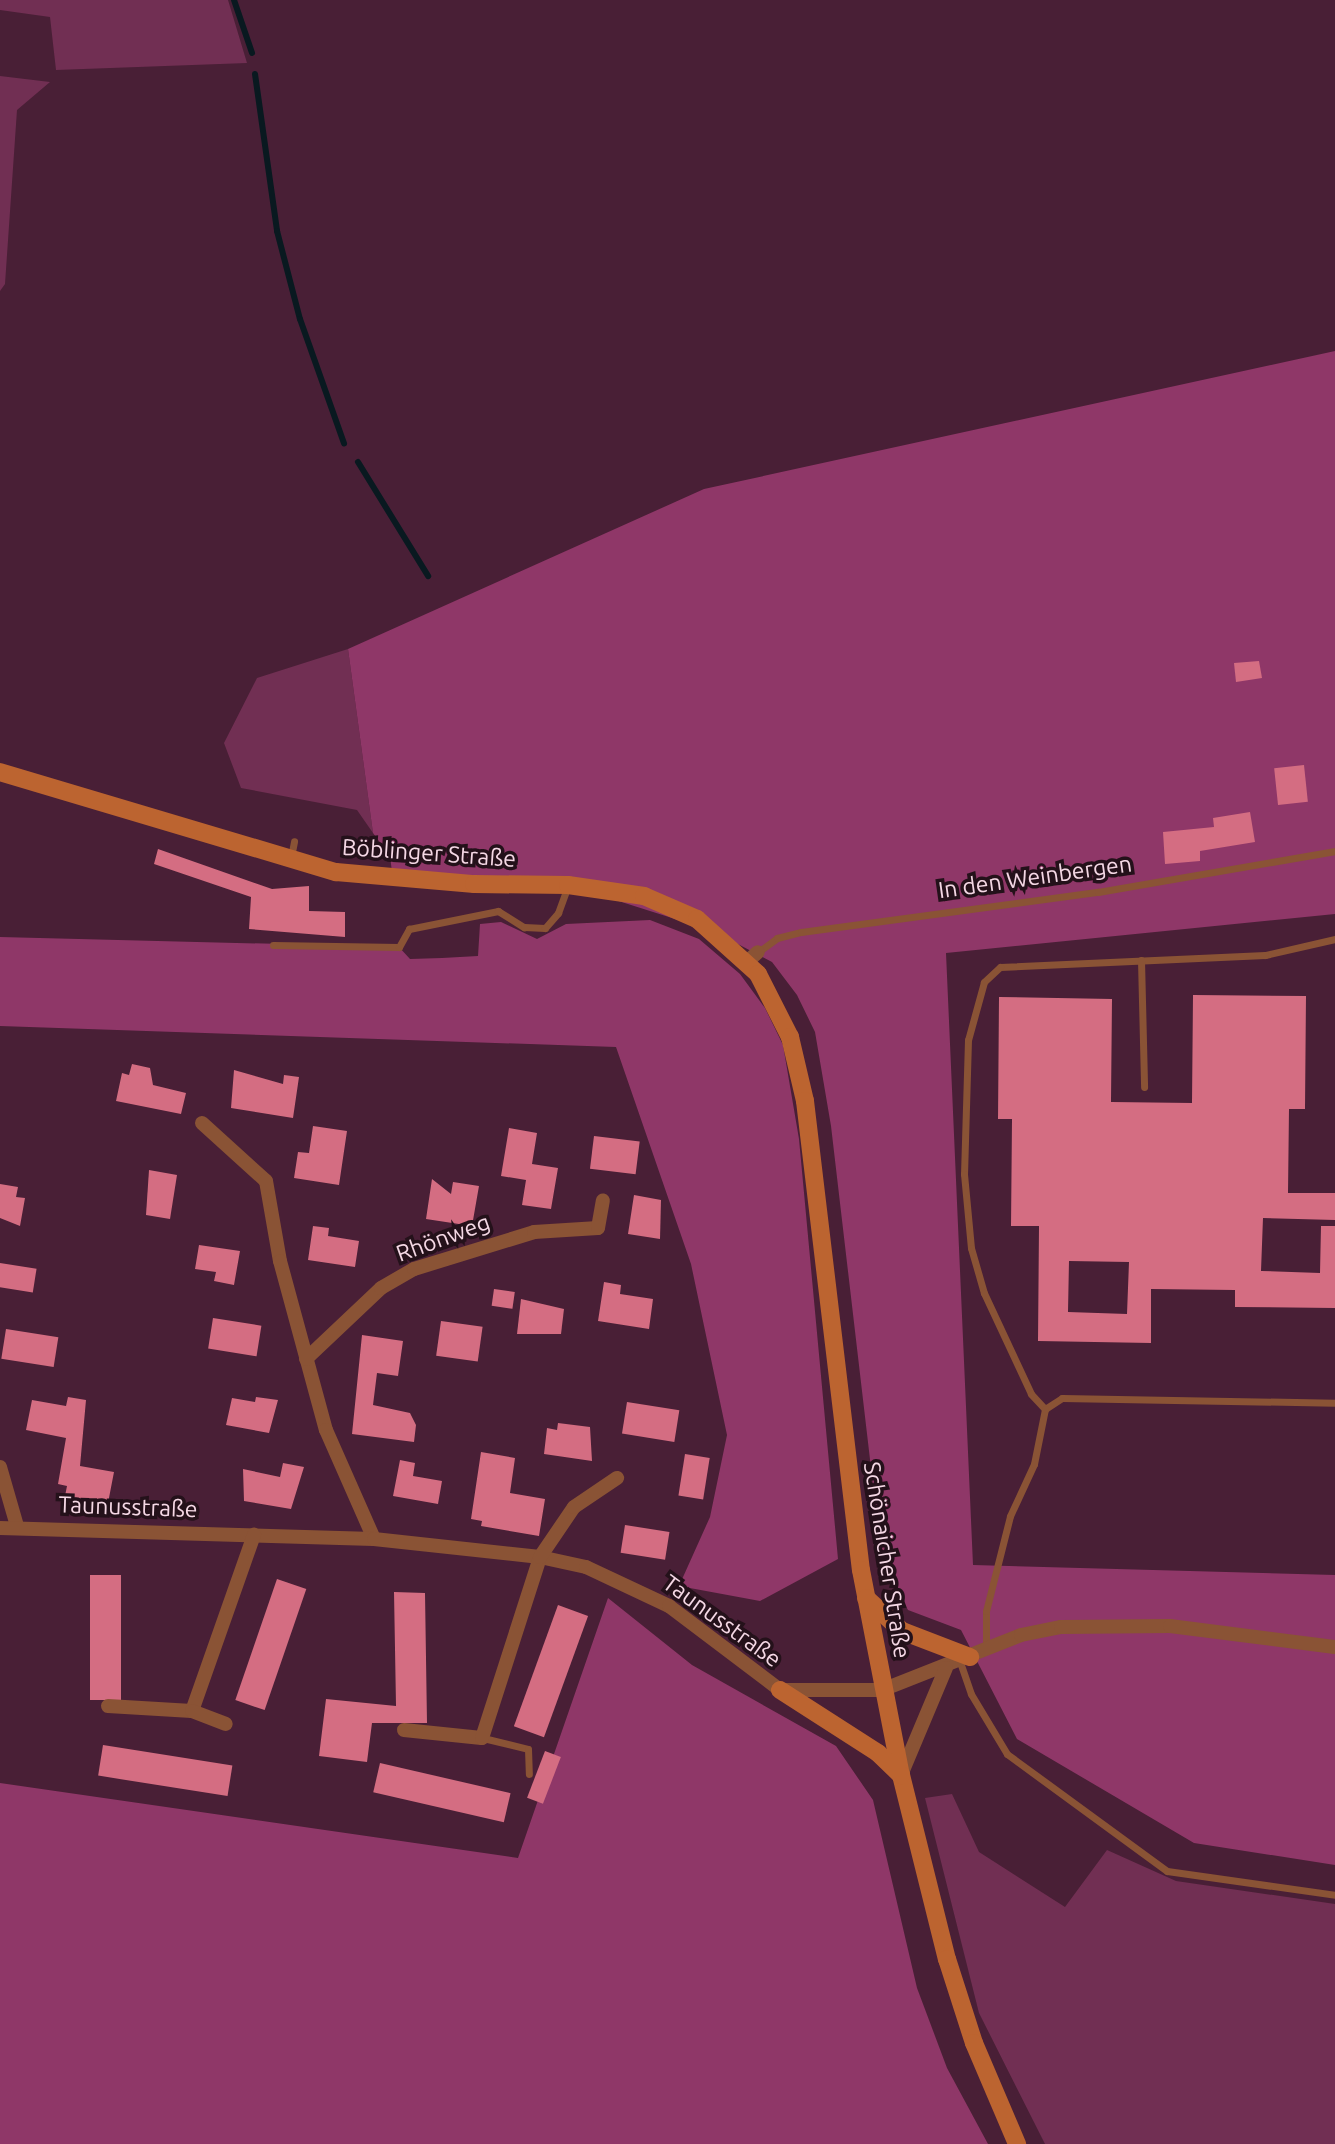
<!DOCTYPE html>
<meta charset="utf-8">
<style>
body{margin:0}
#map{position:relative;width:1335px;height:2144px;overflow:hidden;background:#491f36;font-family:Ubuntu,sans-serif}
div>[style]{position:absolute}
[style*='--x']{left:calc(var(--x)*1px);top:calc(var(--y)*1px);width:calc(var(--w)*1px);rotate:calc(var(--a)*1deg)}
.green>*{inset:0;background:#712f53}
.forest>*{inset:0;background:#8f3768}
.stream>*{height:6px;margin:-3px;padding:0 3px;transform-origin:3px;border-radius:3px;background:#091920}
.building>*{inset:0;background:#d46d82;transform-origin:0 0}
.lane>*{height:7px;margin:-3.5px;padding:0 3.5px;transform-origin:3.5px;border-radius:3.5px;background:#8a5335}
.street>*{height:14px;margin:-7px;padding:0 7px;transform-origin:7px;border-radius:7px;background:#8a5335}
.secondary>*{height:18px;margin:-9px;padding:0 9px;transform-origin:9px;border-radius:9px;background:#bc6430}
span{translate:-50% -50%;white-space:nowrap;text-align:center;line-height:1.15;-webkit-text-stroke:7px #24111a;paint-order:stroke}
.street-label{font-size:23px;color:#f5d8e5}
</style>
<div id="map">
<div class="green">
<div style="clip-path:polygon(0 0,228px 0,247px 63px,56px 70px,50px 17px,0 10px)"></div>
<div style="clip-path:polygon(0 76px,50px 82px,17px 110px,5px 284px,0 291px)"></div>
<div style="clip-path:polygon(348px 649px,373px 833px,357px 810px,241px 788px,224px 743px,257px 678px)"></div>
<div style="clip-path:polygon(952px 1794px,979px 1852px,1065px 1907px,1107px 1850px,1176px 1881px,1335px 1904px,1335px 2144px,1045px 2144px,979px 2013px,925px 1798px)"></div>
</div>
<div class="forest">
<div style="clip-path:polygon(1335px 351px,1335px 914px,946px 953px,973px 1565px,1335px 1575px,1335px 1865px,1194px 1843px,1017px 1739px,961px 1630px,908px 1610px,882px 1562px,831px 1126px,815px 1032px,797px 995px,772px 962px,713px 931px,568px 885px,393px 880px,390px 856px,373px 833px,348px 649px,704px 489px)"></div>
<div style="clip-path:polygon(650px 920px,699px 939px,740px 974px,765px 1008px,783px 1045px,799px 1139px,838px 1559px,760px 1601px,679px 1586px,710px 1517px,727px 1435px,691px 1264px,616px 1047px,0 1026px,0 937px,399px 947px,410px 959px,442px 958px,478px 956px,480px 924px,501px 922px,537px 939px,566px 924px)"></div>
<div style="clip-path:polygon(608px 1598px,692px 1665px,836px 1746px,873px 1800px,917px 1988px,947px 2068px,988px 2144px,0 2144px,0 1783px,518px 1858px)"></div>
</div>
<div class="stream">
<div style="--x:234;--y:0;--w:56;--a:71.2"></div>
<div style="--x:255;--y:74;--w:159;--a:82"></div>
<div style="--x:277;--y:231;--w:91;--a:75.4"></div>
<div style="--x:300;--y:319;--w:132;--a:70.5"></div>
<div style="--x:358;--y:462;--w:134;--a:58.4"></div>
</div>
<div class="building">
<div style="clip-path:polygon(1259px 661px,1262px 678px,1236px 682px,1234px 663px)"></div>
<div style="left:1304px;top:765px;width:37px;height:30px;rotate:84deg"></div>
<div style="clip-path:polygon(1250px 812px,1255px 842px,1200px 851px,1200px 861px,1165px 864px,1163px 832px,1214px 827px,1213px 818px)"></div>
<div style="clip-path:polygon(158px 849px,272px 889px,309px 886px,309px 911px,345px 912px,345px 937px,249px 929px,251px 897px,154px 864px)"></div>
<div style="clip-path:polygon(evenodd,1193px 995px,1306px 996px,1305px 1109px,1289px 1109px,1288px 1193px,1335px 1193px,1335px 1220px,1263px 1218px,1261px 1271px,1320px 1273px,1321px 1226px,1335px 1226px,1335px 1308px,1235px 1307px,1235px 1290px,1151px 1289px,1151px 1343px,1038px 1341px,1039px 1226px,1011px 1226px,1012px 1119px,998px 1119px,999px 997px,1112px 999px,1111px 1102px,1192px 1103px,1193px 995px,1069px 1261px,1129px 1262px,1127px 1314px,1068px 1312px,1069px 1261px)"></div>
<div style="clip-path:polygon(132px 1064px,150px 1068px,153px 1085px,186px 1093px,181px 1114px,116px 1101px,122px 1073px,129px 1075px)"></div>
<div style="clip-path:polygon(234px 1070px,283px 1084px,284px 1075px,299px 1077px,293px 1118px,231px 1108px)"></div>
<div style="clip-path:polygon(313px 1126px,347px 1131px,339px 1185px,294px 1178px,298px 1152px,309px 1153px)"></div>
<div style="clip-path:polygon(509px 1128px,537px 1133px,532px 1164px,558px 1168px,551px 1209px,522px 1205px,526px 1180px,501px 1176px)"></div>
<div style="left:594px;top:1136px;width:46px;height:33px;rotate:7deg"></div>
<div style="clip-path:polygon(149px 1170px,177px 1175px,170px 1219px,146px 1215px)"></div>
<div style="clip-path:polygon(432px 1179px,451px 1194px,453px 1182px,479px 1186px,472px 1226px,426px 1219px)"></div>
<div style="clip-path:polygon(0 1184px,18px 1187px,16px 1197px,25px 1198px,20px 1226px,0 1218px)"></div>
<div style="clip-path:polygon(634px 1195px,661px 1200px,660px 1239px,628px 1234px)"></div>
<div style="clip-path:polygon(313px 1226px,329px 1228px,328px 1236px,359px 1241px,355px 1267px,308px 1260px)"></div>
<div style="clip-path:polygon(199px 1245px,240px 1251px,234px 1285px,214px 1281px,216px 1272px,195px 1269px)"></div>
<div style="left:0;top:1263px;width:37px;height:24px;rotate:9deg"></div>
<div style="clip-path:polygon(604px 1282px,621px 1285px,620px 1294px,653px 1299px,649px 1329px,598px 1321px)"></div>
<div style="left:494px;top:1289px;width:21px;height:17px;rotate:8deg"></div>
<div style="clip-path:polygon(521px 1299px,564px 1309px,561px 1334px,517px 1334px)"></div>
<div style="left:213px;top:1318px;width:49px;height:31px;rotate:9deg"></div>
<div style="left:441px;top:1321px;width:42px;height:35px;rotate:8deg"></div>
<div style="left:6px;top:1329px;width:53px;height:30px;rotate:9deg"></div>
<div style="clip-path:polygon(362px 1335px,403px 1341px,398px 1376px,377px 1373px,373px 1405px,410px 1413px,416px 1425px,414px 1442px,352px 1434px)"></div>
<div style="clip-path:polygon(68px 1397px,86px 1400px,80px 1466px,114px 1472px,108px 1503px,65px 1496px,67px 1486px,58px 1484px,66px 1438px,26px 1430px,32px 1400px,66px 1406px)"></div>
<div style="clip-path:polygon(256px 1397px,278px 1400px,269px 1433px,226px 1425px,232px 1398px,255px 1402px)"></div>
<div style="left:627px;top:1402px;width:53px;height:32px;rotate:9deg"></div>
<div style="clip-path:polygon(558px 1423px,590px 1427px,592px 1461px,544px 1454px,547px 1428px,557px 1430px)"></div>
<div style="clip-path:polygon(481px 1452px,515px 1458px,510px 1493px,545px 1499px,539px 1536px,481px 1526px,482px 1521px,471px 1519px)"></div>
<div style="left:685px;top:1454px;width:25px;height:42px;rotate:9deg"></div>
<div style="clip-path:polygon(400px 1460px,415px 1463px,413px 1476px,442px 1481px,438px 1504px,393px 1496px)"></div>
<div style="clip-path:polygon(283px 1463px,304px 1467px,291px 1509px,244px 1501px,243px 1469px,280px 1477px)"></div>
<div style="left:625px;top:1525px;width:45px;height:28px;rotate:9deg"></div>
<div style="left:90px;top:1575px;width:31px;height:125px"></div>
<div style="left:277px;top:1579px;width:31px;height:128px;rotate:19deg"></div>
<div style="clip-path:polygon(394px 1592px,425px 1593px,427px 1723px,372px 1723px,367px 1762px,319px 1756px,326px 1699px,396px 1706px)"></div>
<div style="left:558px;top:1605px;width:32px;height:129px;rotate:20deg"></div>
<div style="left:103px;top:1745px;width:131px;height:31px;rotate:9deg"></div>
<div style="left:545px;top:1751px;width:17px;height:50px;rotate:21deg"></div>
<div style="left:380px;top:1763px;width:134px;height:30px;rotate:13deg"></div>
</div>
<div class="lane">
<div style="--x:291;--y:857;--w:16;--a:-79"></div>
<div style="--x:1335;--y:939;--w:72;--a:167.1"></div>
<div style="--x:1265;--y:955;--w:265;--a:177.4"></div>
<div style="--x:1000;--y:967;--w:22;--a:137"></div>
<div style="--x:984;--y:982;--w:60;--a:105.4"></div>
<div style="--x:968;--y:1040;--w:134;--a:91.7"></div>
<div style="--x:964;--y:1174;--w:74;--a:84.6"></div>
<div style="--x:971;--y:1248;--w:47;--a:73.9"></div>
<div style="--x:984;--y:1293;--w:111;--a:65"></div>
<div style="--x:1031;--y:1394;--w:21;--a:47"></div>
<div style="--x:1045;--y:1409;--w:20;--a:-33"></div>
<div style="--x:1062;--y:1398;--w:273;--a:1"></div>
<div style="--x:273;--y:945;--w:126;--a:0.9"></div>
<div style="--x:399;--y:947;--w:21;--a:-61"></div>
<div style="--x:409;--y:929;--w:91;--a:-11.4"></div>
<div style="--x:498;--y:911;--w:31;--a:32"></div>
<div style="--x:524;--y:927;--w:21;--a:3"></div>
<div style="--x:545;--y:928;--w:20;--a:-49"></div>
<div style="--x:558;--y:913;--w:30;--a:-70"></div>
<div style="--x:758;--y:952;--w:24;--a:-36"></div>
<div style="--x:777;--y:938;--w:25;--a:-14"></div>
<div style="--x:801;--y:932;--w:300;--a:-7.7"></div>
<div style="--x:1098;--y:892;--w:241;--a:-9.8"></div>
<div style="--x:1141;--y:960;--w:127;--a:88.6"></div>
<div style="--x:986;--y:1648;--w:37;--a:-90"></div>
<div style="--x:986;--y:1611;--w:98;--a:-75.8"></div>
<div style="--x:1010;--y:1516;--w:57;--a:-65.2"></div>
<div style="--x:1034;--y:1464;--w:56;--a:-78.7"></div>
<div style="--x:960;--y:1662;--w:34;--a:71"></div>
<div style="--x:971;--y:1694;--w:70;--a:59"></div>
<div style="--x:1007;--y:1754;--w:198;--a:36.2"></div>
<div style="--x:1167;--y:1871;--w:170;--a:8.1"></div>
<div style="--x:483;--y:1738;--w:46;--a:13.7"></div>
<div style="--x:528;--y:1749;--w:25;--a:88"></div>
</div>
<div class="street">
<div style="--x:748;--y:961;--w:13;--a:-42"></div>
<div style="--x:202;--y:1123;--w:86;--a:42.2"></div>
<div style="--x:266;--y:1181;--w:81;--a:80.1"></div>
<div style="--x:280;--y:1261;--w:175;--a:74.8"></div>
<div style="--x:326;--y:1430;--w:119;--a:66.2"></div>
<div style="--x:306;--y:1359;--w:103;--a:-43.4"></div>
<div style="--x:381;--y:1288;--w:38;--a:-30"></div>
<div style="--x:414;--y:1269;--w:126;--a:-17.1"></div>
<div style="--x:534;--y:1232;--w:64;--a:-3.6"></div>
<div style="--x:598;--y:1228;--w:28;--a:-80"></div>
<div style="--x:0;--y:1467;--w:61;--a:73.9"></div>
<div style="--x:0;--y:1528;--w:374;--a:1.7"></div>
<div style="--x:374;--y:1539;--w:167;--a:6.2"></div>
<div style="--x:540;--y:1557;--w:47;--a:12.3"></div>
<div style="--x:586;--y:1567;--w:92;--a:25.2"></div>
<div style="--x:669;--y:1606;--w:139;--a:37.1"></div>
<div style="--x:780;--y:1690;--w:102;--a:0"></div>
<div style="--x:882;--y:1690;--w:149;--a:-21.6"></div>
<div style="--x:1021;--y:1635;--w:41;--a:-11.3"></div>
<div style="--x:1061;--y:1627;--w:109;--a:-0.5"></div>
<div style="--x:1170;--y:1626;--w:166;--a:7.3"></div>
<div style="--x:108;--y:1706;--w:84;--a:3.4"></div>
<div style="--x:192;--y:1711;--w:187;--a:-70.6"></div>
<div style="--x:192;--y:1711;--w:36;--a:21"></div>
<div style="--x:404;--y:1730;--w:78;--a:5.9"></div>
<div style="--x:482;--y:1738;--w:190;--a:-72.2"></div>
<div style="--x:540;--y:1557;--w:60;--a:-55.8"></div>
<div style="--x:574;--y:1507;--w:52;--a:-34"></div>
<div style="--x:901;--y:1775;--w:116;--a:-67.2"></div>
</div>
<div class="secondary">
<div style="--x:0;--y:772;--w:351;--a:16.6"></div>
<div style="--x:336;--y:872;--w:139;--a:5"></div>
<div style="--x:474;--y:884;--w:94;--a:0.6"></div>
<div style="--x:568;--y:885;--w:77;--a:8.2"></div>
<div style="--x:644;--y:896;--w:58;--a:23.5"></div>
<div style="--x:697;--y:919;--w:82;--a:42"></div>
<div style="--x:758;--y:974;--w:71;--a:63.1"></div>
<div style="--x:790;--y:1037;--w:66;--a:76.8"></div>
<div style="--x:805;--y:1101;--w:472;--a:83.2"></div>
<div style="--x:861;--y:1570;--w:209;--a:79"></div>
<div style="--x:901;--y:1775;--w:190;--a:76"></div>
<div style="--x:947;--y:1959;--w:88;--a:72.2"></div>
<div style="--x:974;--y:2043;--w:110;--a:66.9"></div>
<div style="--x:866;--y:1598;--w:49;--a:42.5"></div>
<div style="--x:902;--y:1631;--w:73;--a:20.9"></div>
<div style="--x:780;--y:1690;--w:117;--a:32.7"></div>
<div style="--x:878;--y:1753;--w:32;--a:44"></div>
</div>
<div class="street-label">
<span style="left:429px;top:853px;rotate:4deg">Böblinger Straße</span>
<span style="left:1035px;top:877px;rotate:-8deg">In den Weinbergen</span>
<span style="left:443px;top:1238px;rotate:-20deg">Rhönweg</span>
<span style="left:128px;top:1507px;rotate:2deg">Taunusstraße</span>
<span style="left:887px;top:1560px;rotate:81deg">Schönaicher Straße</span>
<span style="left:722px;top:1621px;rotate:36deg">Taunusstraße</span>
</div>
</div>
